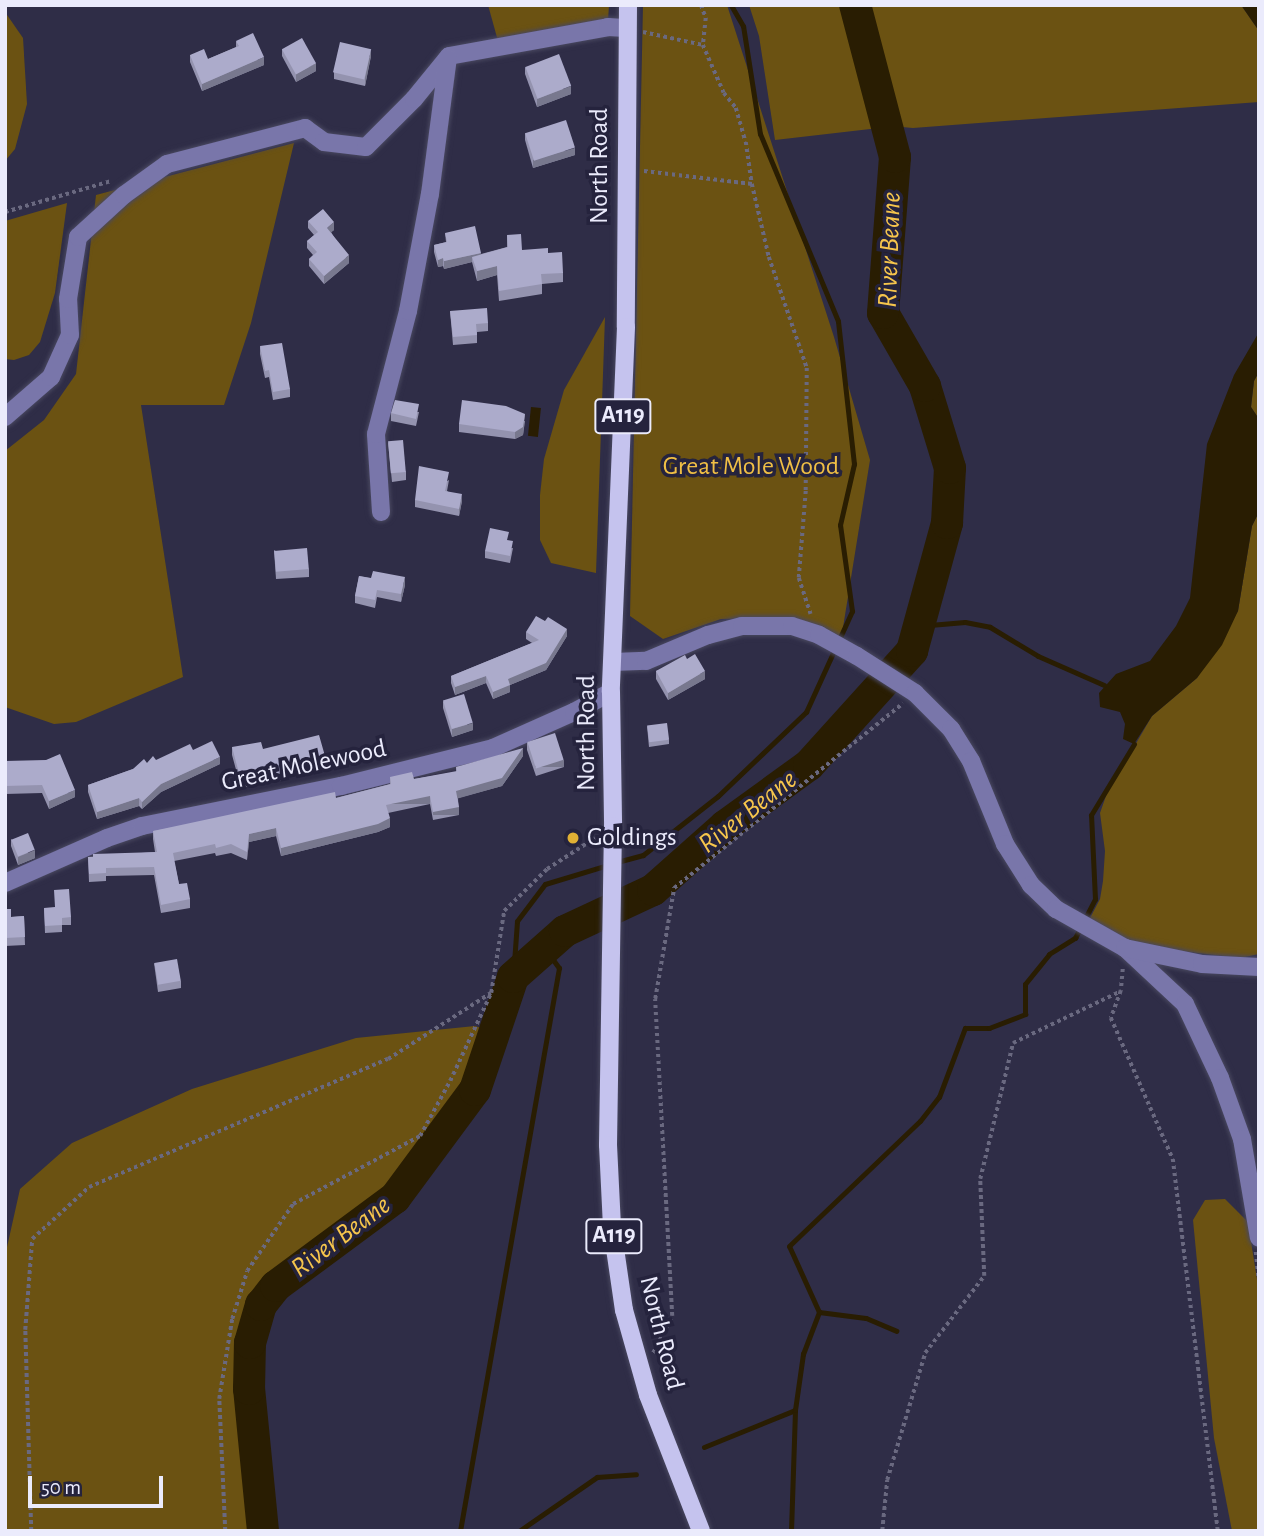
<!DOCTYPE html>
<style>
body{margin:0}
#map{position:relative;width:1264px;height:1536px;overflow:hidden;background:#2f2d47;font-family:"Alegreya Sans",sans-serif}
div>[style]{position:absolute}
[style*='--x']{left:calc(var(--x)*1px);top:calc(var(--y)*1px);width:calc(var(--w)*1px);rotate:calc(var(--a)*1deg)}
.green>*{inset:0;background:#6b5212}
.water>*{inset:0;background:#291d02;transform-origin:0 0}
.stream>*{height:5px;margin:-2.5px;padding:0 2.5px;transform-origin:2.5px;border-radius:2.5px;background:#291d02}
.river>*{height:32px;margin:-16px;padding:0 16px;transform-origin:16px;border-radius:16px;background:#291d02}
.path>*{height:3.5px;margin-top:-1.75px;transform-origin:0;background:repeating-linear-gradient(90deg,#6a6980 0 3.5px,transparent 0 7px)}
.roads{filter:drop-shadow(0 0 2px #494860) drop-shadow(0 0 2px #494860)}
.minor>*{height:18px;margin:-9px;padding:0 9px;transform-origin:9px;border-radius:9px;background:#7976aa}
.major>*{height:18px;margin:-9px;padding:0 9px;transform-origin:9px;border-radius:9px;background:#c5c3ee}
.wall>*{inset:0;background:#9493af}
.shaded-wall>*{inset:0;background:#78788e;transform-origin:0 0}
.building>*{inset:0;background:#acabcb;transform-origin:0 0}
.dots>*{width:19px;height:19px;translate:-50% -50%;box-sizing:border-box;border:4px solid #25233d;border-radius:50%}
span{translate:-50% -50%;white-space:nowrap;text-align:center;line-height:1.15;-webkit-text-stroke:7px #25233d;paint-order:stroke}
.shield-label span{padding:2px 5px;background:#25233d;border:2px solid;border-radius:5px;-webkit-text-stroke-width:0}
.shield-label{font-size:24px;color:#ebebfc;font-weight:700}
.street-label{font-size:26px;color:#ebebfc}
.park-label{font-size:26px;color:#f0bf45}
.poi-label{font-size:26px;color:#ebebfc}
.left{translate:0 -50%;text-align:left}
.water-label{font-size:28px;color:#f6c54c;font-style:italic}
.frame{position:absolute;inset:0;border:7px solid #ebebfc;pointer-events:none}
.scale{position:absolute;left:28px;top:1476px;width:135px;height:32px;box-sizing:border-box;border:4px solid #ebebfc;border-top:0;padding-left:9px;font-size:21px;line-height:24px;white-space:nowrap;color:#ebebfc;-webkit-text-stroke:5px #25233d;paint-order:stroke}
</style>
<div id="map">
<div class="green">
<div style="clip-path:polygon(488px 5px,609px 5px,608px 21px,498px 41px)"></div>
<div style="clip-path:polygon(643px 5px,727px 5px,834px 337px,870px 460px,841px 640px,763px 618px,721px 619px,663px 639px,630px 616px)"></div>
<div style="clip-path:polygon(749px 5px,845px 5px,854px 24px,879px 128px,775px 140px,759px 36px)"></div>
<div style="clip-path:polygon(866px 5px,1241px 5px,1259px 31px,1259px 102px,913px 128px,891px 126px,870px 11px)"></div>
<div style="clip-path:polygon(5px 12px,23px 38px,27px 104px,15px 149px,5px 161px)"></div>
<div style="clip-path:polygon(294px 143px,251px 323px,224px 405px,141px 405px,183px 677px,76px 722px,54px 724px,5px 707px,5px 451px,44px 420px,76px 374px,96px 195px)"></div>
<div style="clip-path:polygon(67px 203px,55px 293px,40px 342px,29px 355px,14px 360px,5px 359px,5px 221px)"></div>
<div style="clip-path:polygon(605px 317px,596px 573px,551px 563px,540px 540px,540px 495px,544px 459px,564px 390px)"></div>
<div style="clip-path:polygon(1259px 372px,1259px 419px,1251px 407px,1254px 381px)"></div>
<div style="clip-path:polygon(1259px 512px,1259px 954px,1240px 958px,1139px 946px,1090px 918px,1100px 899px,1103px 881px,1105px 851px,1100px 813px,1107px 793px,1152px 716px,1197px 678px,1238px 611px,1252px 526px)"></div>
<div style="clip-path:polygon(475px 1026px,499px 1034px,427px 1159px,372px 1213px,286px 1266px,244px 1322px,234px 1380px,251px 1531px,6px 1531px,5px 1256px,20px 1189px,72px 1143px,192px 1089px,356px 1038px)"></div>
<div style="clip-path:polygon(1225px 1199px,1248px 1222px,1259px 1292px,1259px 1531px,1232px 1531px,1214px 1438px,1193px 1220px,1205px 1200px)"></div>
</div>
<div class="water">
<div style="clip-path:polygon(1241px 5px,1259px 5px,1259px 31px)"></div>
<div style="clip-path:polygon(1259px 332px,1259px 372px,1254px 381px,1251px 407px,1259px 419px,1259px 512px,1252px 526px,1238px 611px,1222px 645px,1197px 678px,1152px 716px,1134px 744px,1123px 739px,1125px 724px,1120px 712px,1100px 707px,1099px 693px,1116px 674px,1150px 661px,1176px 626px,1190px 598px,1207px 444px,1234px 375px)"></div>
<div style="left:531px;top:407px;width:10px;height:29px;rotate:6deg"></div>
</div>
<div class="stream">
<div style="--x:918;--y:626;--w:47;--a:-4.9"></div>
<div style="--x:965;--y:622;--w:25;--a:11"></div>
<div style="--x:990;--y:627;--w:56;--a:31.1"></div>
<div style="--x:1038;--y:656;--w:72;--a:23.7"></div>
<div style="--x:617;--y:862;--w:27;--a:-15"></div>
<div style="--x:643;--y:855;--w:95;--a:-38.2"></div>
<div style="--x:718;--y:796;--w:122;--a:-43.7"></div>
<div style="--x:806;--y:712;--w:111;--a:-65.5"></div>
<div style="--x:852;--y:611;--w:87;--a:-97.9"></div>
<div style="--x:840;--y:525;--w:63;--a:-77.1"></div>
<div style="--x:854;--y:464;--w:144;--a:-96.4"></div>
<div style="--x:838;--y:321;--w:203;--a:-112.6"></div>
<div style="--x:760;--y:134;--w:109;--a:-98.9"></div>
<div style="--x:743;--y:26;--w:24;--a:-120"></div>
<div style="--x:513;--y:977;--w:56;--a:-85.9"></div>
<div style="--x:517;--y:921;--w:46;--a:-52.9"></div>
<div style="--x:545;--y:884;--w:66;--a:-16.8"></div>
<div style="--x:819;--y:1312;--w:47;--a:7.3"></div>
<div style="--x:866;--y:1318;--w:33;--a:23"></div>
<div style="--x:704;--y:1447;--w:98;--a:-22.1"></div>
<div style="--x:460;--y:1531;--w:572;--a:-80.03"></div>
<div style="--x:559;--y:968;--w:24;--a:-126"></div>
<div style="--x:519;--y:1531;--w:95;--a:-34.7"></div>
<div style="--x:597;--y:1477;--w:39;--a:-4"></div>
<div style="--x:791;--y:1531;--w:121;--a:-88.1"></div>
<div style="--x:795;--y:1410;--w:57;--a:-81.9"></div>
<div style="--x:803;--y:1354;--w:45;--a:-69.1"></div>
<div style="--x:819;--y:1312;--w:72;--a:-114.4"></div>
<div style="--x:789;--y:1246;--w:181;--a:-43.7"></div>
<div style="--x:920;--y:1121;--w:31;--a:-52"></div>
<div style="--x:939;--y:1097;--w:74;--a:-69.4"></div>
<div style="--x:965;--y:1028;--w:24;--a:0"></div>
<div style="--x:989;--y:1028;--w:39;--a:-21"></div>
<div style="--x:1025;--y:1014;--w:30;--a:-90"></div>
<div style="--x:1025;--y:984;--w:38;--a:-51"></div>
<div style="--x:1049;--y:954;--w:31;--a:-32"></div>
<div style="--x:1075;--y:938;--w:44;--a:-62.9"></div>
<div style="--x:1095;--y:899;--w:84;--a:-92.7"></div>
<div style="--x:1091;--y:815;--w:83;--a:-58.8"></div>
</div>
<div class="river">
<div style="--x:263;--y:1531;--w:143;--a:-95.6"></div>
<div style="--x:249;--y:1389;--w:46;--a:-88.8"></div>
<div style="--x:250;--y:1343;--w:40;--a:-74"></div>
<div style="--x:261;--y:1305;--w:24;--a:-52"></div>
<div style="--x:276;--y:1286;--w:148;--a:-36.5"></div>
<div style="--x:395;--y:1198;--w:134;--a:-53.5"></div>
<div style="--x:475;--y:1090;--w:119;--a:-71.4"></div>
<div style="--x:513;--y:977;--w:69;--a:-41.5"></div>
<div style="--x:565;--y:931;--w:97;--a:-25"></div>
<div style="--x:653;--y:890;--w:96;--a:-41.6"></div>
<div style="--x:725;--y:826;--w:104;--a:-36"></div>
<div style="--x:809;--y:765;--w:154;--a:-47.9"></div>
<div style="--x:912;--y:651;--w:133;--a:-74.7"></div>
<div style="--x:947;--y:523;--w:55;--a:-86.9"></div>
<div style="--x:950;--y:468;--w:86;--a:-107"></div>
<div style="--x:925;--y:386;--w:84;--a:-119.9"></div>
<div style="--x:883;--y:313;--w:156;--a:-85.6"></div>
<div style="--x:895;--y:157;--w:157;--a:-104.7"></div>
</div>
<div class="path">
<div style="--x:701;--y:5;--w:14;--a:69"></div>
<div style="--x:706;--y:18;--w:27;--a:96"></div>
<div style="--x:703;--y:45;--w:52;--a:66.4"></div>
<div style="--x:724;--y:93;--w:19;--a:51"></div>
<div style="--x:736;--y:108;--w:35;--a:74"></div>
<div style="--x:746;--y:142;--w:42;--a:81.9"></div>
<div style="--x:643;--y:32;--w:61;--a:12.2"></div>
<div style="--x:644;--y:171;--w:109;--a:6.9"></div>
<div style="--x:752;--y:184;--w:75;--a:76.9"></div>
<div style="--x:769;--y:257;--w:117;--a:71.1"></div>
<div style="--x:807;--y:368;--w:123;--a:90.5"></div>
<div style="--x:806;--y:491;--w:87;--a:94.6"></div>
<div style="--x:799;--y:578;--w:38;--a:72"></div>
<div style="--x:5;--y:212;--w:110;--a:-16.3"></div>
<div style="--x:1123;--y:969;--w:22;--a:95"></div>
<div style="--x:1121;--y:991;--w:29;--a:110"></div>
<div style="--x:1111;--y:1018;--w:154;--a:66.3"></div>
<div style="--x:1173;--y:1159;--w:375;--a:83.1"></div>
<div style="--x:1256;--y:1252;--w:28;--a:84"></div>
<div style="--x:653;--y:1353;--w:42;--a:-62.8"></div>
<div style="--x:672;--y:1316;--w:317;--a:-93.1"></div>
<div style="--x:655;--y:999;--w:113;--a:-80.3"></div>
<div style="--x:674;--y:888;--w:294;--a:-38.9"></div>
<div style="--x:31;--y:1531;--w:201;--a:-91.7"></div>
<div style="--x:25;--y:1330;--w:91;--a:-85.6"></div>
<div style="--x:32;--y:1239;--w:77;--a:-42.4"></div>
<div style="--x:89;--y:1187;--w:325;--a:-23.2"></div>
<div style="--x:388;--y:1059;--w:122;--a:-32.7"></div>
<div style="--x:225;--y:1531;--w:132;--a:-92.6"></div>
<div style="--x:219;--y:1399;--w:81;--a:-80.8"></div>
<div style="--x:232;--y:1319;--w:50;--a:-72.6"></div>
<div style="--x:247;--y:1271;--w:81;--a:-55.5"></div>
<div style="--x:293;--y:1204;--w:144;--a:-28.2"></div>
<div style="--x:420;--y:1136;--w:63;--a:-61.4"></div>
<div style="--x:450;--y:1081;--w:97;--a:-65"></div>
<div style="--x:491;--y:993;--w:83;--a:-81"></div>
<div style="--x:504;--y:911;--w:60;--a:-44.3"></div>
<div style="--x:547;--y:869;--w:57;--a:-32.9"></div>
<div style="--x:882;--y:1531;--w:51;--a:-84.4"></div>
<div style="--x:887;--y:1480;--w:133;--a:-73.3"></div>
<div style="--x:925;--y:1353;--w:97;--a:-52.5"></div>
<div style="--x:984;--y:1276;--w:97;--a:-92.4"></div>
<div style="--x:980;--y:1179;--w:140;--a:-76.4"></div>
<div style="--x:1013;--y:1043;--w:120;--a:-25.7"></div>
</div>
<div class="roads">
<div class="minor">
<div style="--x:5;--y:417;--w:61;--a:-41"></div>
<div style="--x:51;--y:377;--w:46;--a:-65.7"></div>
<div style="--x:70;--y:335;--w:36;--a:-93"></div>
<div style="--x:68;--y:299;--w:63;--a:-80.8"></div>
<div style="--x:78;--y:237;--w:62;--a:-42.4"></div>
<div style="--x:124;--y:195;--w:53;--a:-35.8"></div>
<div style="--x:167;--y:164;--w:143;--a:-14.6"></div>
<div style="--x:305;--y:128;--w:24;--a:36"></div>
<div style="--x:324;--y:142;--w:42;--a:6.8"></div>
<div style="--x:366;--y:147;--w:68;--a:-45"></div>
<div style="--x:414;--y:99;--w:55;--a:-50.9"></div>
<div style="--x:449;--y:56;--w:162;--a:-10.3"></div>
<div style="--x:608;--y:27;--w:17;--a:3"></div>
<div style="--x:381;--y:512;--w:78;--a:-93.7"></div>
<div style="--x:376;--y:434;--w:127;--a:-75.4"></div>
<div style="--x:408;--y:311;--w:119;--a:-79.4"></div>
<div style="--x:430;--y:194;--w:137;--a:-82.5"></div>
<div style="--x:613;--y:662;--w:33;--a:-2"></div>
<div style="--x:646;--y:661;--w:67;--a:-22.8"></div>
<div style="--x:708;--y:635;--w:35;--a:-15"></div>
<div style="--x:742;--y:626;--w:50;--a:0"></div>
<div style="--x:792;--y:626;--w:28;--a:18"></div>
<div style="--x:819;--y:635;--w:43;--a:28.9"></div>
<div style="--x:857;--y:656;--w:69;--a:32.5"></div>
<div style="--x:915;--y:693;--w:51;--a:45"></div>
<div style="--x:951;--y:729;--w:38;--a:58"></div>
<div style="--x:971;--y:761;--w:90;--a:67.7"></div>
<div style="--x:1005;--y:844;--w:49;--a:57.6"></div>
<div style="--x:1031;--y:885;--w:35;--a:44"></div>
<div style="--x:1056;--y:909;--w:79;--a:29.5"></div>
<div style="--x:1125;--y:948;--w:82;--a:43"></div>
<div style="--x:1185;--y:1004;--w:82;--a:64.7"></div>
<div style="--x:1220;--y:1078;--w:65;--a:70.2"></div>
<div style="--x:1242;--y:1139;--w:100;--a:80.3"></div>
<div style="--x:5;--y:883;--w:111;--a:-23.8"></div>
<div style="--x:107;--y:838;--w:37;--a:-19"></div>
<div style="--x:142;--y:826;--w:203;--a:-11.4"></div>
<div style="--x:341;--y:786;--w:157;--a:-14"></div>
<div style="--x:493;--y:748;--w:89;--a:-24"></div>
<div style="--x:574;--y:712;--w:42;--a:-28.4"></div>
<div style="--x:1125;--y:948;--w:79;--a:11.7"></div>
<div style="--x:1202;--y:964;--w:57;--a:3"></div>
</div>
<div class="major">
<div style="--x:628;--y:5;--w:322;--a:90.4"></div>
<div style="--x:626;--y:327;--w:365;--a:92.4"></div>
<div style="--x:611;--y:692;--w:134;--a:89.1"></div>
<div style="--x:613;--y:826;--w:319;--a:90.9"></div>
<div style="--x:608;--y:1145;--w:83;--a:87.2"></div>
<div style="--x:612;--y:1228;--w:83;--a:81.7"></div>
<div style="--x:624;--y:1310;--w:88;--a:74.2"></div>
<div style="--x:648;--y:1395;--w:146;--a:68.7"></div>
</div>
</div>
<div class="wall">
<div style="clip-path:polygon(236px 41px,264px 65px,202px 91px,190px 62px,190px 55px,208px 59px,236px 47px)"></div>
<div style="clip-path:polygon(282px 49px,316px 71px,296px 82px,282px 56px)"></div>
<div style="clip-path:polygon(371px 56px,365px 86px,334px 79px,334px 72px)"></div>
<div style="clip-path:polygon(525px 67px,571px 94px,537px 107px,525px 74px)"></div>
<div style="clip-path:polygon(525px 133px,575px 155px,533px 168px,525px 140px)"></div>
<div style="clip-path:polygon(308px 221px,334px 230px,331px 232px,349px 263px,324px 284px,309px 266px,309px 259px,313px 255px,307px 248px,307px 241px,314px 235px,308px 228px)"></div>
<div style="clip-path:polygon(445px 233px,481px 254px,507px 247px,507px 235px,522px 250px,548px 253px,563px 273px,563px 282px,542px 284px,542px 294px,499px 301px,497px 275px,477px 281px,472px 262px,444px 269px,443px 266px,438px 267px,434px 252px,434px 245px,446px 242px)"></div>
<div style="clip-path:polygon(450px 311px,488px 323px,488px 331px,477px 332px,477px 343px,453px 345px)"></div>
<div style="clip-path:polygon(260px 346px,290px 389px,290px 397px,273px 400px,269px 377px,265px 378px,260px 354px)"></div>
<div style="clip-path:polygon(419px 412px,416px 426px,391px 421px,391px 413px)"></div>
<div style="clip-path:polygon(525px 421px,523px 435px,515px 439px,459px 432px,459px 424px)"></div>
<div style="clip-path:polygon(388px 442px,406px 472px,406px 480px,392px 482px)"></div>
<div style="clip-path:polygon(449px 480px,447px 491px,462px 501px,459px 516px,415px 507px,415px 500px)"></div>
<div style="clip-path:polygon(513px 548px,510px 563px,485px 558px,485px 551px)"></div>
<div style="clip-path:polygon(274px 550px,309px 569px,309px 577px,276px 579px)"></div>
<div style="clip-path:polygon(359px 576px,405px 585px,401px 602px,377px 597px,375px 608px,355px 603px,355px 596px)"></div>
<div style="clip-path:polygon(526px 632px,567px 636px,546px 670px,510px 685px,510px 692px,493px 699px,486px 683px,455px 695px,451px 683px,451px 676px,532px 643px,526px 639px)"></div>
<div style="clip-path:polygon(687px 659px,705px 679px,668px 700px,656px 679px,656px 671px)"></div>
<div style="clip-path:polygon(443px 701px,473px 730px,452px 737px,443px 708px)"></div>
<div style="clip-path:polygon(647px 726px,669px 740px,669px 744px,649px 747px)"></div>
<div style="clip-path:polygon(527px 742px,564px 767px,536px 776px,527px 750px)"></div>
<div style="clip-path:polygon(232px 747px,263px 749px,325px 763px,287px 773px,287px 779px,241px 788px,232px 755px)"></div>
<div style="clip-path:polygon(193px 750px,220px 764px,161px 792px,142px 809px,139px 806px,97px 819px,88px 792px,88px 785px,133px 769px,147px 763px)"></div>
<div style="clip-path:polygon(523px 756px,502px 786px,458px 798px,459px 815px,433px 820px,430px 804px,388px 813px,390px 827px,378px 832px,281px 856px,276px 836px,249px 842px,247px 860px,231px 853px,216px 856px,215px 853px,174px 861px,179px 884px,190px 899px,190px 908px,161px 913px,154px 875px,106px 876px,106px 881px,89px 882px,88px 857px,155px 852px,153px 839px,153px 831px,336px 798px,390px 784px,390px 777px,414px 779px,456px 772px,456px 767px)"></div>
<div style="clip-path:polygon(5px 761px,75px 797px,49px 809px,42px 793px,5px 794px)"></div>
<div style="clip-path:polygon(11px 839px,35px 858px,18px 865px,11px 846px)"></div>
<div style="clip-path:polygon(44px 908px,71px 917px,71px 925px,62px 925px,62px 932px,45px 933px)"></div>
<div style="clip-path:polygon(5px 909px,11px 917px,24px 916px,25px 945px,5px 946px)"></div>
<div style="clip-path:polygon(154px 963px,181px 981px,181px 988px,158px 992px)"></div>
</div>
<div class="shaded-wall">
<div style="clip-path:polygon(371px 49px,371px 56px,365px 86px,365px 78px)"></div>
<div style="clip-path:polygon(264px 57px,264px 65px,202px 91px,202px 84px)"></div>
<div style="clip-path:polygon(316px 63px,316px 71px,296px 82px,296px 74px)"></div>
<div style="clip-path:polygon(571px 86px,571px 94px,537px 107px,537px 99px)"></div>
<div style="clip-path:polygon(575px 148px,575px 155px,533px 168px,533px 160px)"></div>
<div style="clip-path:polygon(334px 222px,334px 230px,327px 236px,327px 228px)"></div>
<div style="clip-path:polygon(481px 253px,481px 260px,472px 257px,472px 262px,444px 269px,444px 261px)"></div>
<div style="clip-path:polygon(349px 255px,349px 263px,324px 284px,324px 276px)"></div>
<div style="clip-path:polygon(443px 258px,443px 266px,438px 267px,438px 260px)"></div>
<div style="clip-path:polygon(497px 266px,497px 275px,477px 281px,477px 271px)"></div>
<div style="clip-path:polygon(525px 414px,523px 435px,515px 439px,515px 432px)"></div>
<div style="clip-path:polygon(462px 494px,462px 501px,459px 516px,459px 509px)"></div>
<div style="clip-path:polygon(405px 577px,405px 585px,401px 602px,401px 594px)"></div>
<div style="clip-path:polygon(567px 629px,567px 636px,546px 670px,510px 685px,510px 692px,493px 699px,493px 692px)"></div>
<div style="clip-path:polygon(705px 671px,705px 679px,668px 700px,668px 693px)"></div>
<div style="clip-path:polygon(486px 676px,486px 683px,455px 695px,455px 687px)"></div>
<div style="clip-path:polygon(473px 723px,473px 730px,452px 737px,452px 729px)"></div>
<div style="clip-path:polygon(523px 748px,523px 756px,502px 786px,456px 799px,456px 791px)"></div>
<div style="clip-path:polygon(325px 756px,325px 763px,287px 773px,287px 779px,241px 788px,241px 781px,286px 766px)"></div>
<div style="clip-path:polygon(220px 757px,220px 764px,161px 792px,142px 809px,142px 802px,161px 784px)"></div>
<div style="left:564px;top:760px;width:7px;height:29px;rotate:90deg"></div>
<div style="clip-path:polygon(75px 790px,75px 797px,49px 809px,49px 801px)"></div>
<div style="left:430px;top:796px;width:8px;height:45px;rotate:90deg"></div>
<div style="clip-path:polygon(139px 798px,139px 806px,97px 819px,97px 812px)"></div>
<div style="left:459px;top:807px;width:8px;height:26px;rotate:90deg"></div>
<div style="clip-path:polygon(390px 818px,390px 827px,378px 832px,281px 856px,281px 848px)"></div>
<div style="clip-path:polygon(276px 828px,276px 836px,249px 842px,247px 860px,249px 834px)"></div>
<div style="clip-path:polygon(35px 850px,35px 858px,18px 865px,18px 857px)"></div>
</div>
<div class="building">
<div style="clip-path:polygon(253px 33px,264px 57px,202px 84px,190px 55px,204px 49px,208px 59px,239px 46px,236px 41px)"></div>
<div style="left:302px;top:38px;width:29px;height:23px;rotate:61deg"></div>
<div style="left:340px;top:42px;width:32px;height:31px;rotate:13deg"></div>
<div style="left:559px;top:54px;width:34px;height:36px;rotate:69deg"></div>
<div style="left:566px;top:120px;width:29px;height:43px;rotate:72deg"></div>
<div style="clip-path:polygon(323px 209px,334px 222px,327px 228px,349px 255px,324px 276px,309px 259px,317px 252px,307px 241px,318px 232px,308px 221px)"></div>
<div style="clip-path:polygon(475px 226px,481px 253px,444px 261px,443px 258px,438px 260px,434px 245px,447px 242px,445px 233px)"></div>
<div style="clip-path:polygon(521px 234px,522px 250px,548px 248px,548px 253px,562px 252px,563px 273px,541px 274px,542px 284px,499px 291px,497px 266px,477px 271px,472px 257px,508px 247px,507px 235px)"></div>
<div style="clip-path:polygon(487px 308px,488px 323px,476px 324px,477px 335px,453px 337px,450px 311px)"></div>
<div style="clip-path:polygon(282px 343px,290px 389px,273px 392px,269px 370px,265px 371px,260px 346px)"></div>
<div style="clip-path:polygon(395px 400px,419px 404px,416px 419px,391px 413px)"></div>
<div style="clip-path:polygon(462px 400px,506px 406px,525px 414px,523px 427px,515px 432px,459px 424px)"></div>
<div style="left:403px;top:440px;width:32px;height:15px;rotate:85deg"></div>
<div style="clip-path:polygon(419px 466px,449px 472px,445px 491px,462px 494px,459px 509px,415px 500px)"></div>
<div style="clip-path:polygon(490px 528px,509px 532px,507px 540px,513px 541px,510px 556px,485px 551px)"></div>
<div style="left:307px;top:548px;width:21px;height:33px;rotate:85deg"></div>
<div style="clip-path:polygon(373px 571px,405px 577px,401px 594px,377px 590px,375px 600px,355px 596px,359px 576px,371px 578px)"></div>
<div style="clip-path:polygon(536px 616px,545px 621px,548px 617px,567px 629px,546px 663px,508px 679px,510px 685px,493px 692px,486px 676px,455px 687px,451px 676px,539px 640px,526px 632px)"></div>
<div style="clip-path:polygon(695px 654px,705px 671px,668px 693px,656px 671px,685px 655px,687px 659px)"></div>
<div style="left:464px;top:694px;width:30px;height:22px;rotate:73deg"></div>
<div style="left:667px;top:723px;width:17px;height:20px;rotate:83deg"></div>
<div style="left:555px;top:733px;width:28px;height:29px;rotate:72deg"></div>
<div style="clip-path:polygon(319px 735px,325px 756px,286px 766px,287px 771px,241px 781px,232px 747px,261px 742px,263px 749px)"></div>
<div style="clip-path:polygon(212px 741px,220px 757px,161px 784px,142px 802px,139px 798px,97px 812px,88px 785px,133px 769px,144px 759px,147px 763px,153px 756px,156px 760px,190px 744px,193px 750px)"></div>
<div style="clip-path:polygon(523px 748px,502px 778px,456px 791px,459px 807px,433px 812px,430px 796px,386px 805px,390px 818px,378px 824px,281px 848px,276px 828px,249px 834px,247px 852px,231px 844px,216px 848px,215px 844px,173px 853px,179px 884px,187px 883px,190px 899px,161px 905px,154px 867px,106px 868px,106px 873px,89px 874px,88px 857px,93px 857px,93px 854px,157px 852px,153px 831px,335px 792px,336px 798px,391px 784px,390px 777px,412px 772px,414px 779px,457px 771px,456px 767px)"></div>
<div style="clip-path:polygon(60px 754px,75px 790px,49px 801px,42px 785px,5px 786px,5px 761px,46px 760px)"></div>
<div style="left:28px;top:833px;width:18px;height:18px;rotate:68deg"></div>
<div style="clip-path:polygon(69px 889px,71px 917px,62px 918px,62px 925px,45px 926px,44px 908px,55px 907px,54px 890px)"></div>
<div style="clip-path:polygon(5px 909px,11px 909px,11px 917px,24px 916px,25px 937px,5px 938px)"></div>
<div style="left:177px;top:959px;width:22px;height:23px;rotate:80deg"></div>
</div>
<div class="dots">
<div style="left:573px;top:838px;background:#e0b034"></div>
</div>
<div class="shield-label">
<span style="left:623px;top:416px">A119</span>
<span style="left:614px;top:1236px">A119</span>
</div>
<div class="street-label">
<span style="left:600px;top:166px;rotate:-90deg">North Road</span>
<span style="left:587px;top:733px;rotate:-90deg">North Road</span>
<span style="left:304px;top:766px;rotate:-12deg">Great Molewood</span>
<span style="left:661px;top:1333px;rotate:76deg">North Road</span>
</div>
<div class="park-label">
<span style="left:751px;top:467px">Great Mole Wood</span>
</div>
<div class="poi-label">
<span class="left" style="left:587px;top:838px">Goldings</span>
</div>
<div class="water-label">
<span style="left:890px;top:250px;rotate:-88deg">River Beane</span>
<span style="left:748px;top:812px;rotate:-38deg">River Beane</span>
<span style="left:341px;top:1237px;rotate:-37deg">River Beane</span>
</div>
<div class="frame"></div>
<div class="scale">50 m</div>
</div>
